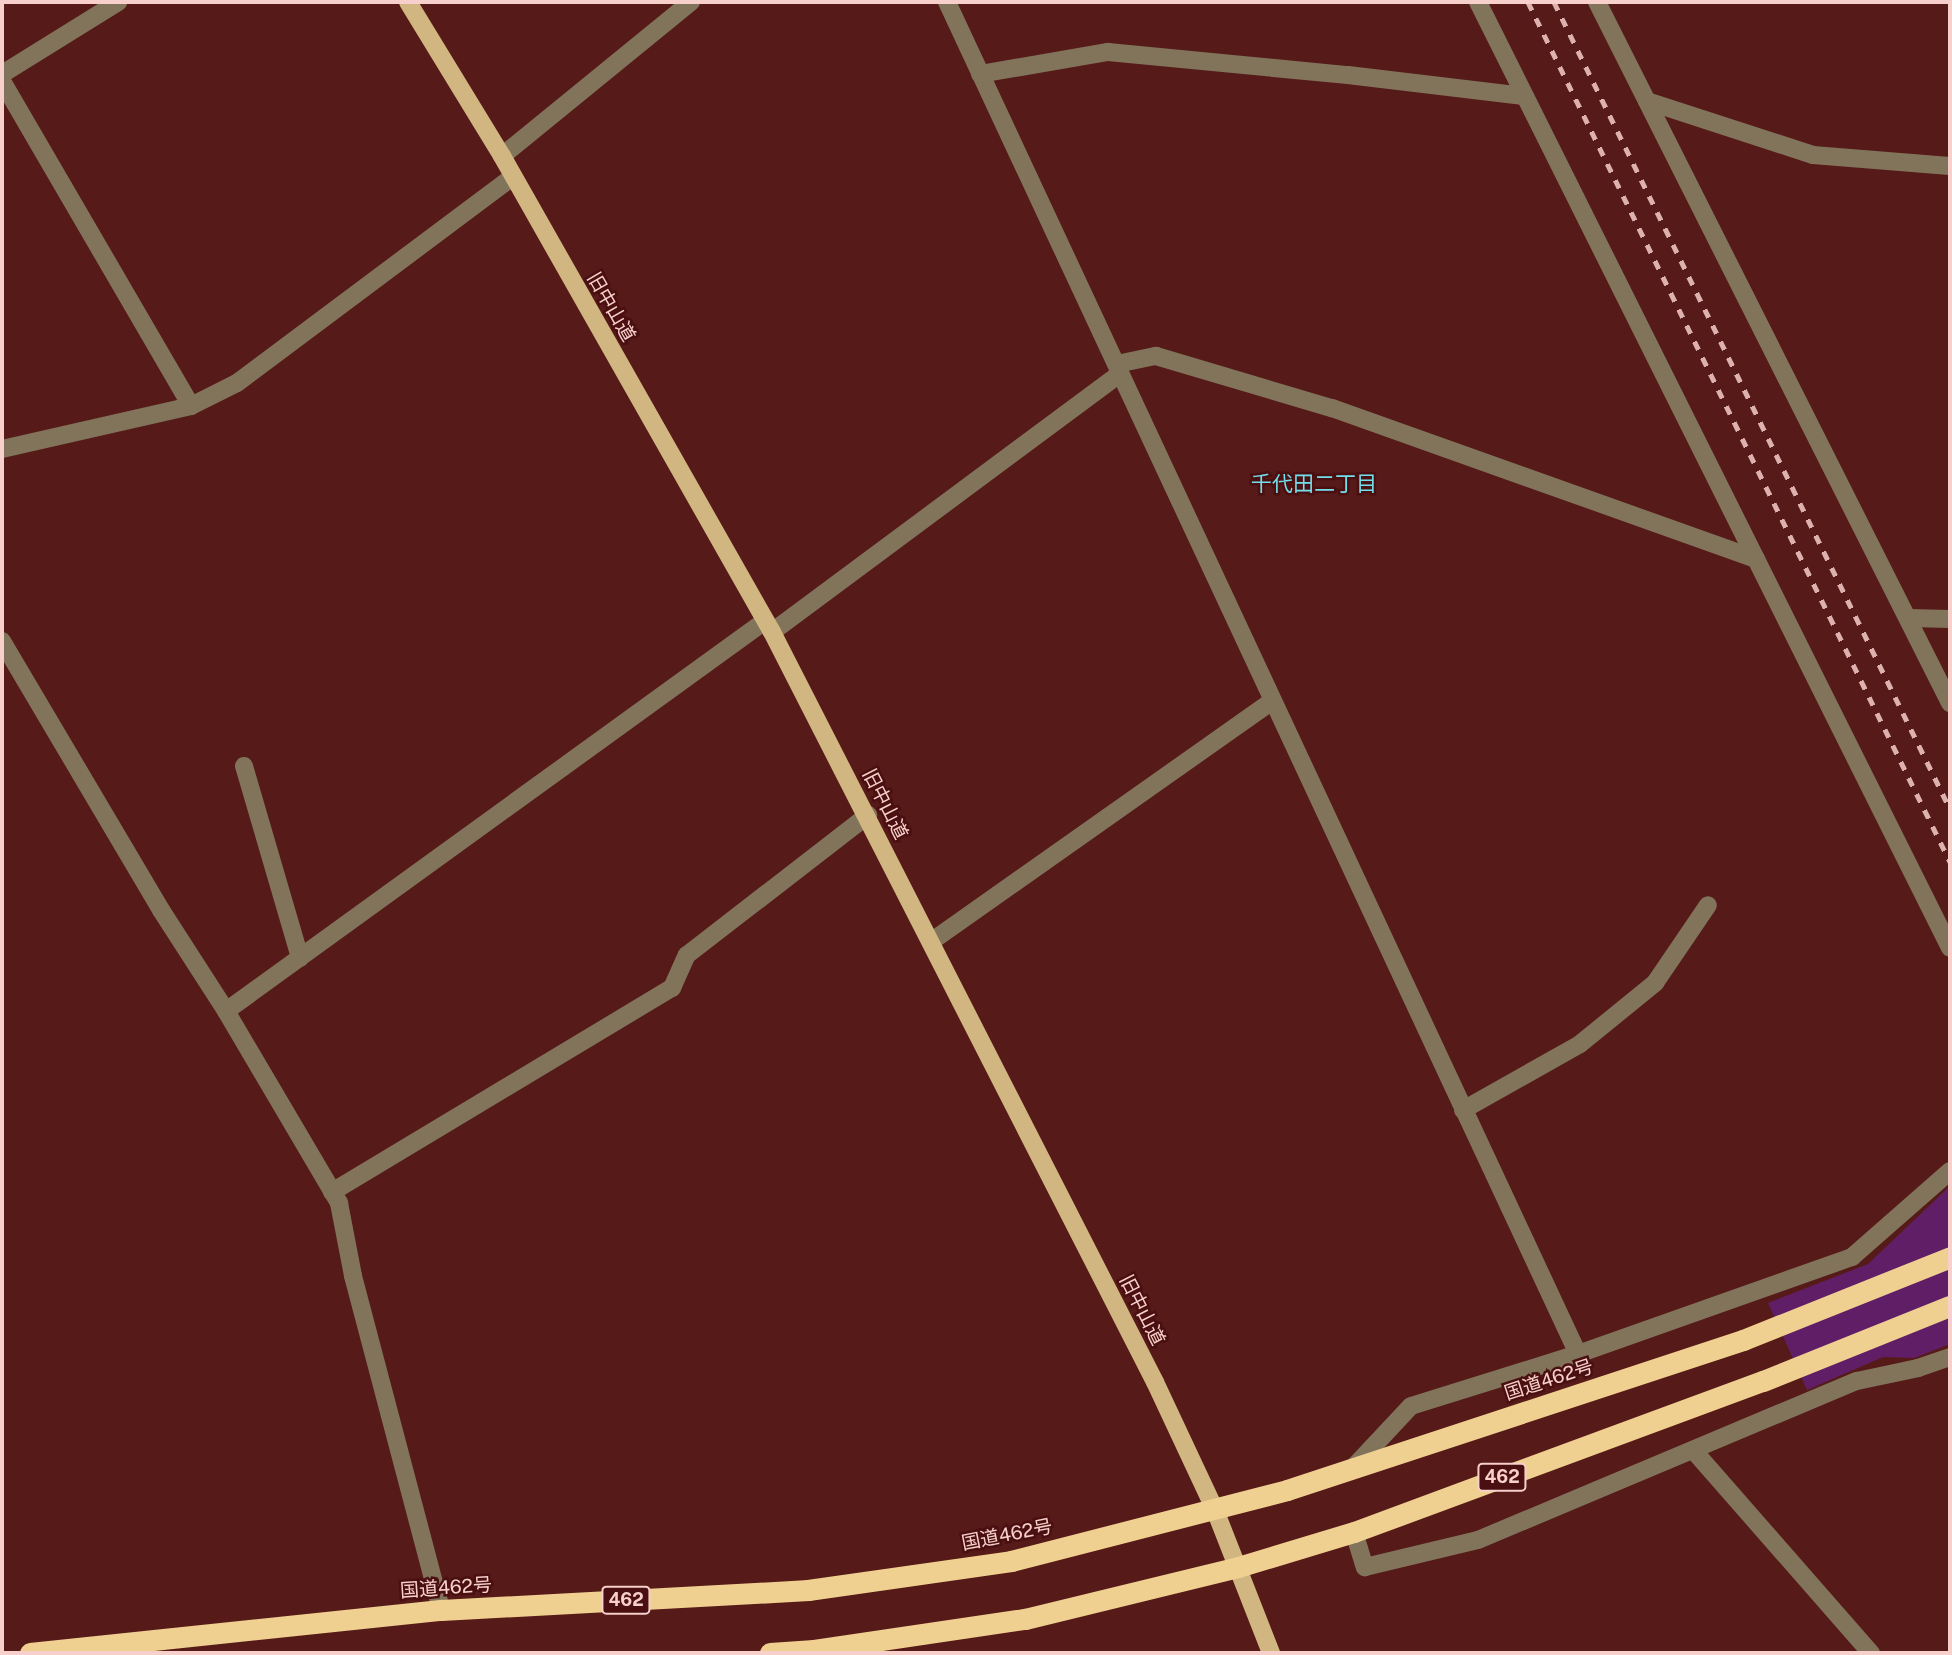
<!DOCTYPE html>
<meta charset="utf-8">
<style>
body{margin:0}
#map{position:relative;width:1952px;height:1655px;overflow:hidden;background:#561a19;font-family:"Public Sans","Noto Sans JP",sans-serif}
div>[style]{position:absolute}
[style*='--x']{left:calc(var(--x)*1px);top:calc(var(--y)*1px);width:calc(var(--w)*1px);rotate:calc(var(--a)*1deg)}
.green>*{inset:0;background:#601e66}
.minor>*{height:18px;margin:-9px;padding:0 9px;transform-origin:9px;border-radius:9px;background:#81745b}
.major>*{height:18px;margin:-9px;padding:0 9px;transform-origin:9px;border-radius:9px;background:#d1b681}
.highway>*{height:21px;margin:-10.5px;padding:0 10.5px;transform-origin:10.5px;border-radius:10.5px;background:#f0d090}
.rail>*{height:5px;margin-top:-2.5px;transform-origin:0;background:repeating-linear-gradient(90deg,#dcb1ae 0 9px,transparent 0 18px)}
span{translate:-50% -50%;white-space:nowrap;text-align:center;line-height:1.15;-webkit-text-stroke:5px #4a0f10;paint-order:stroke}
.shield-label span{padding:2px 5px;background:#4a0f10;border:2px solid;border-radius:5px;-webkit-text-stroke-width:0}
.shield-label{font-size:18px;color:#f7d0cc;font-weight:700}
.street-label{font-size:19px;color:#f7d0cc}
.neighbourhood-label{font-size:21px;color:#73dee9}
.frame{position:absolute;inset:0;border:4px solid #f7d0cc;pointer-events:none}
</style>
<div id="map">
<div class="green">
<div style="clip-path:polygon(1950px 1186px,1950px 1344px,1914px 1358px,1883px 1357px,1807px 1390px,1768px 1303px,1868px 1264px)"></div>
</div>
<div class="minor">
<div style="--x:947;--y:2;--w:1492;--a:64.98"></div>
<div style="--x:1478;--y:2;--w:1057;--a:63.48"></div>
<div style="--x:1597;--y:2;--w:785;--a:63.27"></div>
<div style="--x:2;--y:74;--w:137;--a:-31.8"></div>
<div style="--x:980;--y:74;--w:130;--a:-9.8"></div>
<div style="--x:1108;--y:52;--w:241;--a:5.5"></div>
<div style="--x:1348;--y:75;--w:177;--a:6.8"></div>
<div style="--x:2;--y:81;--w:376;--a:59.8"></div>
<div style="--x:1647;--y:101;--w:175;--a:18"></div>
<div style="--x:1813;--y:155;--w:137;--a:4.6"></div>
<div style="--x:502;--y:156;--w:244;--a:-39.2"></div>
<div style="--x:1117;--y:364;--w:40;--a:-12"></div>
<div style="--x:1156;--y:356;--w:184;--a:16.5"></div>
<div style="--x:1332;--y:408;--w:450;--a:19.6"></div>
<div style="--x:2;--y:449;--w:194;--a:-12.8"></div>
<div style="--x:191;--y:406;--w:51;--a:-26.6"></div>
<div style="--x:237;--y:383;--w:344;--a:-36.8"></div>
<div style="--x:1909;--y:618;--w:41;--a:1.4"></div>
<div style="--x:772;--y:632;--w:432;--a:-36.6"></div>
<div style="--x:2;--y:641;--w:312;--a:59.4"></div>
<div style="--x:161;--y:910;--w:120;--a:57.2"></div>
<div style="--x:226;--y:1011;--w:223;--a:59.5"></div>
<div style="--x:339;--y:1203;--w:74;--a:79.1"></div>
<div style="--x:353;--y:1276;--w:345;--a:75.2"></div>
<div style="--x:244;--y:766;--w:200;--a:73.7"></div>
<div style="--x:932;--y:941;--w:416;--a:-35.2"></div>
<div style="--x:226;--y:1011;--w:665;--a:-35.89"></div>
<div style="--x:1463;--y:1110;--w:134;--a:-29.4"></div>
<div style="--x:1580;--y:1044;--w:97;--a:-39.1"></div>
<div style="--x:1655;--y:983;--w:94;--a:-55.8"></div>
<div style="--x:332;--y:1192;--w:397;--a:-31"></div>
<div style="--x:672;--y:988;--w:36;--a:-66"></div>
<div style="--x:687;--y:955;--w:229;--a:-37.7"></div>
<div style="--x:1694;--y:1451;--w:269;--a:48.8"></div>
<div style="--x:1352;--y:1469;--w:86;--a:-46.9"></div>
<div style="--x:1411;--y:1406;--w:175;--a:-17.3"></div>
<div style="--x:1578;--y:1354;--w:291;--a:-19.5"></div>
<div style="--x:1852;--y:1257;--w:130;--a:-41.3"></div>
<div style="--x:1354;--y:1532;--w:37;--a:73"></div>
<div style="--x:1365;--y:1567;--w:116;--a:-13.4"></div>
<div style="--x:1478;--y:1540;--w:411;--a:-22.8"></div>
<div style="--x:1857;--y:1381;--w:62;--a:-12"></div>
<div style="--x:1918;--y:1368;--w:34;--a:-19"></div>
</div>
<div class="major">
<div style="--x:408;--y:2;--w:180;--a:58.6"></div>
<div style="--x:502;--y:156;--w:547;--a:60.44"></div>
<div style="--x:772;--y:632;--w:842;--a:62.95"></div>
<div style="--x:1155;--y:1382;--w:141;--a:64.9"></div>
<div style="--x:1215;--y:1510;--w:154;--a:68.6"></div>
</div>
<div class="highway">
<div style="--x:30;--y:1653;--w:413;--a:-6"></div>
<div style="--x:441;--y:1610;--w:368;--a:-3.1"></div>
<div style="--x:808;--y:1590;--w:205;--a:-8.1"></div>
<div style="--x:1011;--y:1561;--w:285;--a:-14.4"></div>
<div style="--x:1287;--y:1490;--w:480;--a:-18.2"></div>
<div style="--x:1743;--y:1340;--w:223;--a:-21.8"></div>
<div style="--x:770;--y:1653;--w:44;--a:-3.9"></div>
<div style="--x:814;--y:1650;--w:213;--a:-8.4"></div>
<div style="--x:1025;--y:1619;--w:219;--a:-13.7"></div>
<div style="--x:1238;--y:1567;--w:121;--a:-16.8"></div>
<div style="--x:1354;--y:1532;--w:436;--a:-20.3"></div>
<div style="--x:1763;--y:1381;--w:201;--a:-21.9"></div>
</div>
<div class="rail">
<div style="--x:1528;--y:2;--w:958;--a:63.86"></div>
<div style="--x:1554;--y:2;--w:899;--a:63.86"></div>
</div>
<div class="shield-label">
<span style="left:1502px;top:1477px">462</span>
<span style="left:626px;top:1600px">462</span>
</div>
<div class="street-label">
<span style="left:611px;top:307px;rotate:60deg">旧中山道</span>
<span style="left:885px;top:804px;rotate:63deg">旧中山道</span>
<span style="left:1142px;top:1310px;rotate:63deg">旧中山道</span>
<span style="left:1549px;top:1380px;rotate:-18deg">国道462号</span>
<span style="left:1007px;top:1535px;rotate:-11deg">国道462号</span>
<span style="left:446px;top:1588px;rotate:-4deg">国道462号</span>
</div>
<div class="neighbourhood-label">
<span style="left:1314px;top:484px">千代田二丁目</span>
</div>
<div class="frame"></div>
</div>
